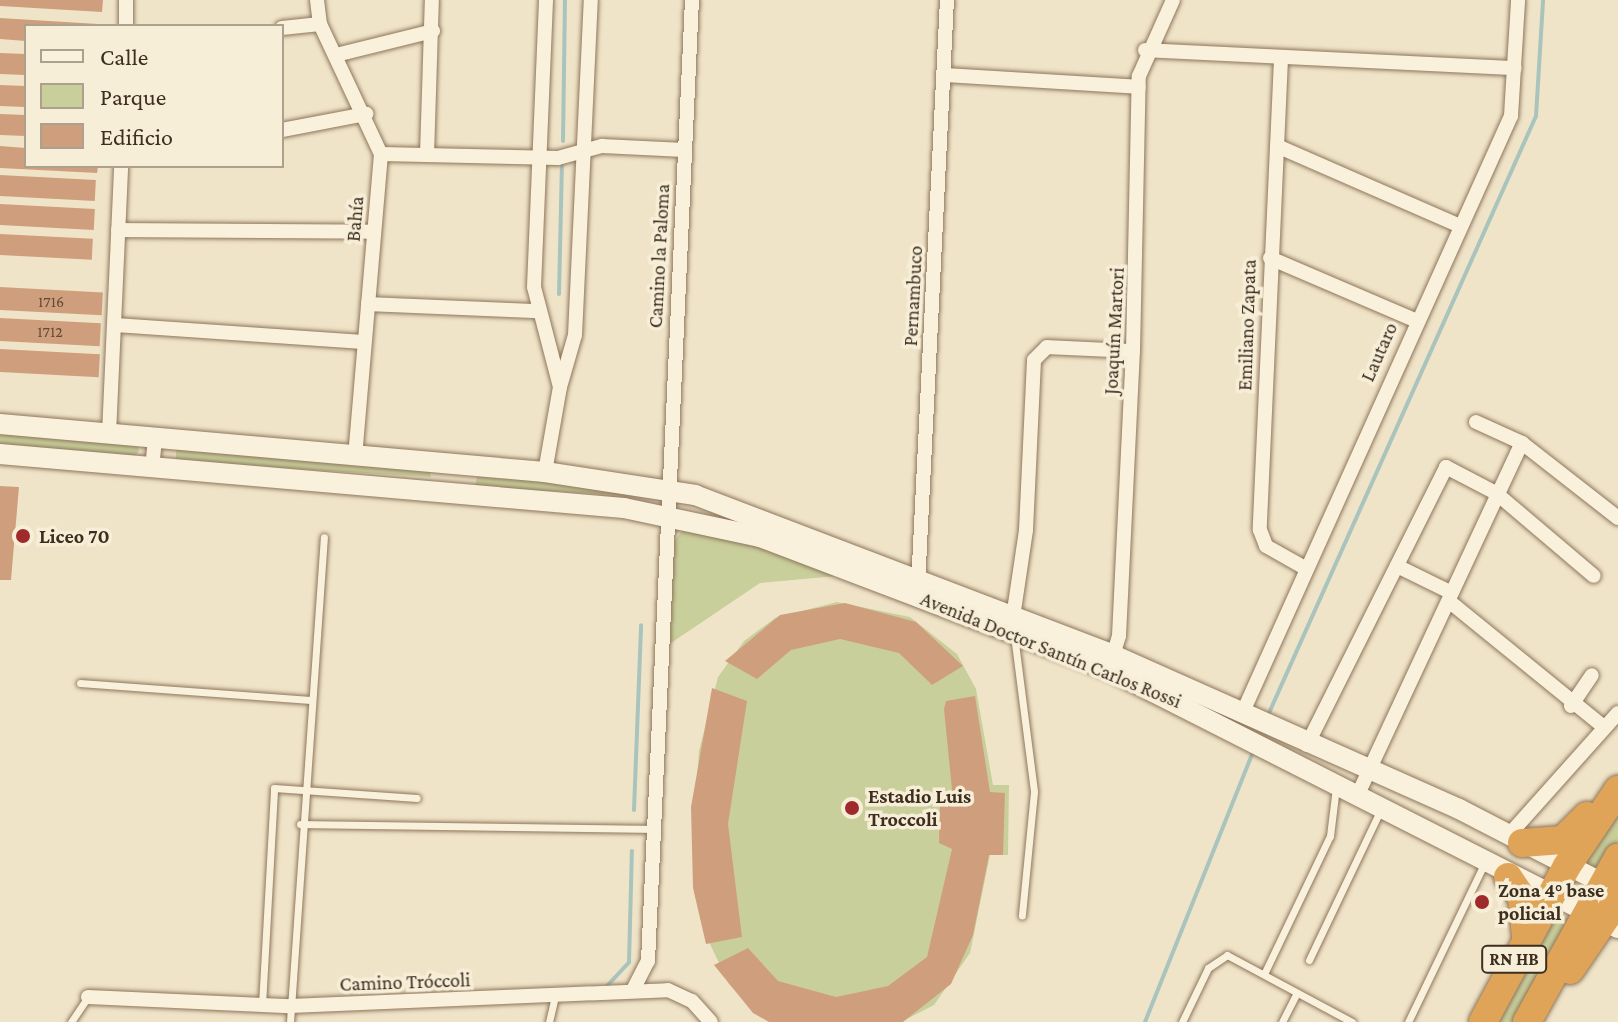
<!DOCTYPE html>
<meta charset="utf-8">
<style>
body{margin:0}
#map{position:relative;width:1618px;height:1022px;overflow:hidden;background:#f0e4c8;font-family:"Crimson Pro",serif}
div>[style]{position:absolute}
[style*='--x']{left:calc(var(--x)*1px);top:calc(var(--y)*1px);width:calc(var(--w)*1px);rotate:calc(var(--a)*1deg)}
.green>*{inset:0;background:#c9cf9b}
.stream>*{height:4px;margin:-2px;padding:0 2px;transform-origin:2px;border-radius:2px;background:#a9c4bc}
.building>*{inset:0;background:#cf9f7d;transform-origin:0 0}
.roads{filter:drop-shadow(0 0 2px #8d765c) drop-shadow(0 0 2px #8d765c)}
.lane>*{height:7px;margin:-3.5px;padding:0 3.5px;transform-origin:3.5px;border-radius:3.5px;background:#faf1dc}
.street>*{height:14px;margin:-7px;padding:0 7px;transform-origin:7px;border-radius:7px;background:#faf1dc}
.secondary>*{height:20px;margin:-10px;padding:0 10px;transform-origin:10px;border-radius:10px;background:#faf1dc}
.highway>*{height:28px;margin:-14px;padding:0 14px;transform-origin:14px;border-radius:14px;background:#e0a458}
.dots>*{width:22px;height:22px;translate:-50% -50%;box-sizing:border-box;border:4px solid #f7eed8;border-radius:50%}
span{translate:-50% -50%;white-space:nowrap;text-align:center;line-height:1.15;-webkit-text-stroke:7px #f7eed8;paint-order:stroke}
.number-label{font-size:16px;color:#624a37}
.number-label span{-webkit-text-stroke-width:0}
.shield-label span{padding:2px 6px;background:#f7eed8;border:2px solid;border-radius:6px;-webkit-text-stroke-width:0}
.shield-label{font-size:18px;color:#3d2e20;font-weight:700}
.street-label{font-size:20px;color:#3d2e20}
.poi-label{font-size:20px;color:#3d2e20;font-weight:700}
.left{translate:0 -50%;text-align:left}
.legend{position:absolute;left:24px;top:24px;width:260px;height:144px;box-sizing:border-box;background:#f7eed8;border:2px solid #ada18e;margin:0;padding:10px 14px;list-style:none;font-size:24px;color:#3d2e20}
.legend li{display:flex;align-items:center;gap:16px;height:40px}
.legend b{width:40px;border:2px solid #ada18e}
</style>
<div id="map">
<div class="green">
<div style="clip-path:polygon(0 431px,137px 445px,139px 450px,135px 458px,0 446px)"></div>
<div style="clip-path:polygon(176px 447px,429px 469px,431px 477px,176px 462px)"></div>
<div style="clip-path:polygon(478px 472px,639px 496px,475px 487px)"></div>
<div style="clip-path:polygon(684px 528px,762px 544px,837px 576px,760px 583px,668px 645px,673px 543px)"></div>
<div style="clip-path:polygon(837px 602px,910px 617px,957px 654px,976px 689px,993px 785px,1009px 785px,1008px 855px,990px 855px,970px 953px,934px 1005px,901px 1022px,750px 1006px,729px 984px,709px 942px,693px 831px,699px 751px,718px 677px,744px 641px,775px 618px)"></div>
<div style="clip-path:polygon(1618px 810px,1618px 841px,1597px 872px,1583px 863px)"></div>
<div style="clip-path:polygon(1551px 908px,1570px 919px,1517px 1022px,1491px 1022px)"></div>
</div>
<div class="stream">
<div style="--x:563;--y:141;--w:141;--a:-89.2"></div>
<div style="--x:559;--y:294;--w:128;--a:-88.7"></div>
<div style="--x:1269;--y:713;--w:654;--a:-65.9"></div>
<div style="--x:1536;--y:116;--w:116;--a:-86.5"></div>
<div style="--x:634;--y:810;--w:185;--a:-87.8"></div>
<div style="--x:606;--y:987;--w:34;--a:-47"></div>
<div style="--x:629;--y:962;--w:111;--a:-88.5"></div>
<div style="--x:1145;--y:1022;--w:291;--a:-68.2"></div>
</div>
<div class="building">
<div style="clip-path:polygon(0 0,103px 0,102px 12px,0 6px)"></div>
<div style="clip-path:polygon(0 18px,98px 24px,98px 26px,26px 26px,26px 41px,0 39px)"></div>
<div style="left:0;top:53px;width:26px;height:21px;rotate:2deg"></div>
<div style="left:0;top:85px;width:26px;height:21px;rotate:2deg"></div>
<div style="left:0;top:114px;width:26px;height:21px;rotate:2deg"></div>
<div style="clip-path:polygon(0 146px,26px 148px,26px 166px,98px 166px,97px 173px,0 168px)"></div>
<div style="left:0;top:175px;width:96px;height:21px;rotate:3deg"></div>
<div style="left:0;top:204px;width:95px;height:21px;rotate:3deg"></div>
<div style="left:0;top:234px;width:93px;height:21px;rotate:3deg"></div>
<div style="left:0;top:287px;width:103px;height:23px;rotate:3deg"></div>
<div style="left:0;top:318px;width:101px;height:23px;rotate:3deg"></div>
<div style="left:0;top:349px;width:100px;height:23px;rotate:3deg"></div>
<div style="clip-path:polygon(0 486px,19px 487px,11px 580px,0 580px)"></div>
<div style="clip-path:polygon(845px 603px,916px 622px,963px 666px,932px 685px,899px 653px,840px 639px,791px 650px,757px 679px,725px 661px,780px 615px)"></div>
<div style="clip-path:polygon(712px 688px,747px 701px,728px 824px,742px 937px,706px 944px,693px 888px,691px 807px)"></div>
<div style="clip-path:polygon(975px 696px,990px 792px,1005px 793px,1003px 855px,989px 855px,973px 935px,951px 984px,903px 1022px,769px 1022px,753px 1013px,714px 965px,748px 948px,778px 981px,836px 997px,888px 986px,927px 957px,952px 849px,939px 843px,940px 800px,953px 800px,944px 709px,946px 701px)"></div>
</div>
<div class="roads">
<div class="lane">
<div style="--x:1014;--y:635;--w:158;--a:82.7"></div>
<div style="--x:1034;--y:792;--w:124;--a:95.6"></div>
<div style="--x:80;--y:683;--w:231;--a:4.2"></div>
<div style="--x:300;--y:824;--w:354;--a:0.8"></div>
<div style="--x:1309;--y:960;--w:165;--a:-64.5"></div>
<div style="--x:1265;--y:972;--w:151;--a:-64.5"></div>
<div style="--x:1330;--y:836;--w:49;--a:-83"></div>
<div style="--x:262;--y:1005;--w:217;--a:-86.8"></div>
<div style="--x:274;--y:788;--w:143;--a:4"></div>
<div style="--x:71;--y:1022;--w:30;--a:-56"></div>
<div style="--x:290;--y:1022;--w:486;--a:-86"></div>
<div style="--x:549;--y:1022;--w:26;--a:-77"></div>
<div style="--x:1182;--y:1022;--w:60;--a:-64.3"></div>
<div style="--x:1208;--y:968;--w:23;--a:-34"></div>
<div style="--x:1227;--y:955;--w:142;--a:28.2"></div>
<div style="--x:1282;--y:1022;--w:31;--a:-63"></div>
<div style="--x:1408;--y:1022;--w:175;--a:-64.3"></div>
</div>
<div class="street">
<div style="--x:317;--y:0;--w:24;--a:83"></div>
<div style="--x:320;--y:24;--w:144;--a:64.9"></div>
<div style="--x:381;--y:154;--w:302;--a:94.9"></div>
<div style="--x:126;--y:26;--w:26;--a:-90"></div>
<div style="--x:282;--y:28;--w:38;--a:-6"></div>
<div style="--x:1145;--y:50;--w:370;--a:2.8"></div>
<div style="--x:336;--y:55;--w:100;--a:-13.9"></div>
<div style="--x:1281;--y:59;--w:471;--a:92.6"></div>
<div style="--x:1260;--y:530;--w:17;--a:69"></div>
<div style="--x:1266;--y:546;--w:45;--a:29.4"></div>
<div style="--x:944;--y:75;--w:195;--a:3.5"></div>
<div style="--x:282;--y:130;--w:86;--a:-10.8"></div>
<div style="--x:1277;--y:146;--w:197;--a:23.6"></div>
<div style="--x:381;--y:154;--w:177;--a:1.3"></div>
<div style="--x:558;--y:158;--w:46;--a:-15.3"></div>
<div style="--x:602;--y:146;--w:82;--a:2.8"></div>
<div style="--x:427;--y:155;--w:155;--a:-88.2"></div>
<div style="--x:118;--y:230;--w:256;--a:0.4"></div>
<div style="--x:1270;--y:258;--w:158;--a:23.2"></div>
<div style="--x:368;--y:304;--w:170;--a:2.4"></div>
<div style="--x:115;--y:325;--w:249;--a:3.9"></div>
<div style="--x:560;--y:387;--w:54;--a:-73.9"></div>
<div style="--x:575;--y:335;--w:335;--a:-87.3"></div>
<div style="--x:1476;--y:422;--w:51;--a:24.5"></div>
<div style="--x:1522;--y:443;--w:122;--a:38"></div>
<div style="--x:109;--y:434;--w:268;--a:-87.4"></div>
<div style="--x:152;--y:468;--w:30;--a:-84"></div>
<div style="--x:545;--y:472;--w:86;--a:-80"></div>
<div style="--x:560;--y:387;--w:103;--a:-104.6"></div>
<div style="--x:534;--y:287;--w:287;--a:-87.6"></div>
<div style="--x:1397;--y:566;--w:59;--a:26.1"></div>
<div style="--x:918;--y:586;--w:587;--a:-87.17"></div>
<div style="--x:1450;--y:602;--w:198;--a:39.1"></div>
<div style="--x:1012;--y:624;--w:95;--a:-81.5"></div>
<div style="--x:1026;--y:530;--w:170;--a:-87.3"></div>
<div style="--x:1034;--y:360;--w:18;--a:-45"></div>
<div style="--x:1047;--y:347;--w:86;--a:2.7"></div>
<div style="--x:1111;--y:662;--w:27;--a:-73"></div>
<div style="--x:1119;--y:636;--w:285;--a:-87.2"></div>
<div style="--x:1133;--y:351;--w:275;--a:-88.8"></div>
<div style="--x:1139;--y:76;--w:83;--a:-65.9"></div>
<div style="--x:1571;--y:706;--w:37;--a:-56"></div>
<div style="--x:1242;--y:714;--w:656;--a:-65.78"></div>
<div style="--x:1511;--y:116;--w:116;--a:-86.5"></div>
<div style="--x:1307;--y:745;--w:311;--a:-63.4"></div>
<div style="--x:1446;--y:467;--w:56;--a:27.5"></div>
<div style="--x:1496;--y:493;--w:128;--a:40.3"></div>
<div style="--x:1359;--y:792;--w:385;--a:-65"></div>
<div style="--x:1508;--y:836;--w:165;--a:-48.2"></div>
<div style="--x:633;--y:990;--w:33;--a:-63"></div>
<div style="--x:648;--y:961;--w:962;--a:-87.38"></div>
<div style="--x:88;--y:997;--w:202;--a:2.6"></div>
<div style="--x:290;--y:1006;--w:378;--a:-2.4"></div>
<div style="--x:668;--y:990;--w:26;--a:25"></div>
<div style="--x:692;--y:1001;--w:28;--a:48"></div>
</div>
<div class="secondary">
<div style="--x:0;--y:424;--w:547;--a:5.03"></div>
<div style="--x:545;--y:472;--w:152;--a:8.7"></div>
<div style="--x:695;--y:495;--w:448;--a:20.9"></div>
<div style="--x:1113;--y:655;--w:379;--a:24"></div>
<div style="--x:1459;--y:809;--w:174;--a:27.3"></div>
<div style="--x:0;--y:454;--w:626;--a:4.95"></div>
<div style="--x:624;--y:508;--w:139;--a:12"></div>
<div style="--x:760;--y:537;--w:372;--a:20.8"></div>
<div style="--x:1108;--y:669;--w:572;--a:26.92"></div>
</div>
<div class="highway">
<div style="--x:1522;--y:843;--w:41;--a:-4.2"></div>
<div style="--x:1563;--y:840;--w:34;--a:-45"></div>
<div style="--x:1508;--y:877;--w:25;--a:56"></div>
<div style="--x:1522;--y:898;--w:38;--a:84"></div>
<div style="--x:1570;--y:970;--w:85;--a:-55.6"></div>
<div style="--x:1483;--y:1022;--w:177;--a:-61.7"></div>
<div style="--x:1567;--y:866;--w:92;--a:-56.1"></div>
<div style="--x:1527;--y:1022;--w:188;--a:-61"></div>
</div>
</div>
<div class="dots">
<div style="left:23px;top:536px;background:#9e2a2b"></div>
<div style="left:852px;top:808px;background:#9e2a2b"></div>
<div style="left:1482px;top:902px;background:#9e2a2b"></div>
</div>
<div class="number-label">
<span style="left:51px;top:302px">1716</span>
<span style="left:50px;top:332px">1712</span>
</div>
<div class="shield-label">
<span style="left:1514px;top:959px">RN HB</span>
</div>
<div class="street-label">
<span style="left:355px;top:219px;rotate:-85deg">Bahía</span>
<span style="left:659px;top:256px;rotate:-87deg">Camino la Paloma</span>
<span style="left:913px;top:296px;rotate:-87deg">Pernambuco</span>
<span style="left:1247px;top:325px;rotate:-88deg">Emiliano Zapata</span>
<span style="left:1114px;top:331px;rotate:-87deg">Joaquín Martori</span>
<span style="left:1379px;top:352px;rotate:-66deg">Lautaro</span>
<span style="left:1051px;top:650px;rotate:22deg">Avenida Doctor Santín Carlos Rossi</span>
<span style="left:405px;top:982px;rotate:-2deg">Camino Tróccoli</span>
</div>
<div class="poi-label">
<span class="left" style="left:39px;top:536px">Liceo 70</span>
<span class="left" style="left:868px;top:808px">Estadio Luis<br>Troccoli</span>
<span class="left" style="left:1498px;top:902px">Zona 4° base<br>policial</span>
</div>
<ul class="legend">
<li><b style="height:10px;background:#faf1dc"></b>Calle</li>
<li><b style="height:22px;background:#c9cf9b"></b>Parque</li>
<li><b style="height:22px;background:#cf9f7d"></b>Edificio</li>
</ul>
</div>
